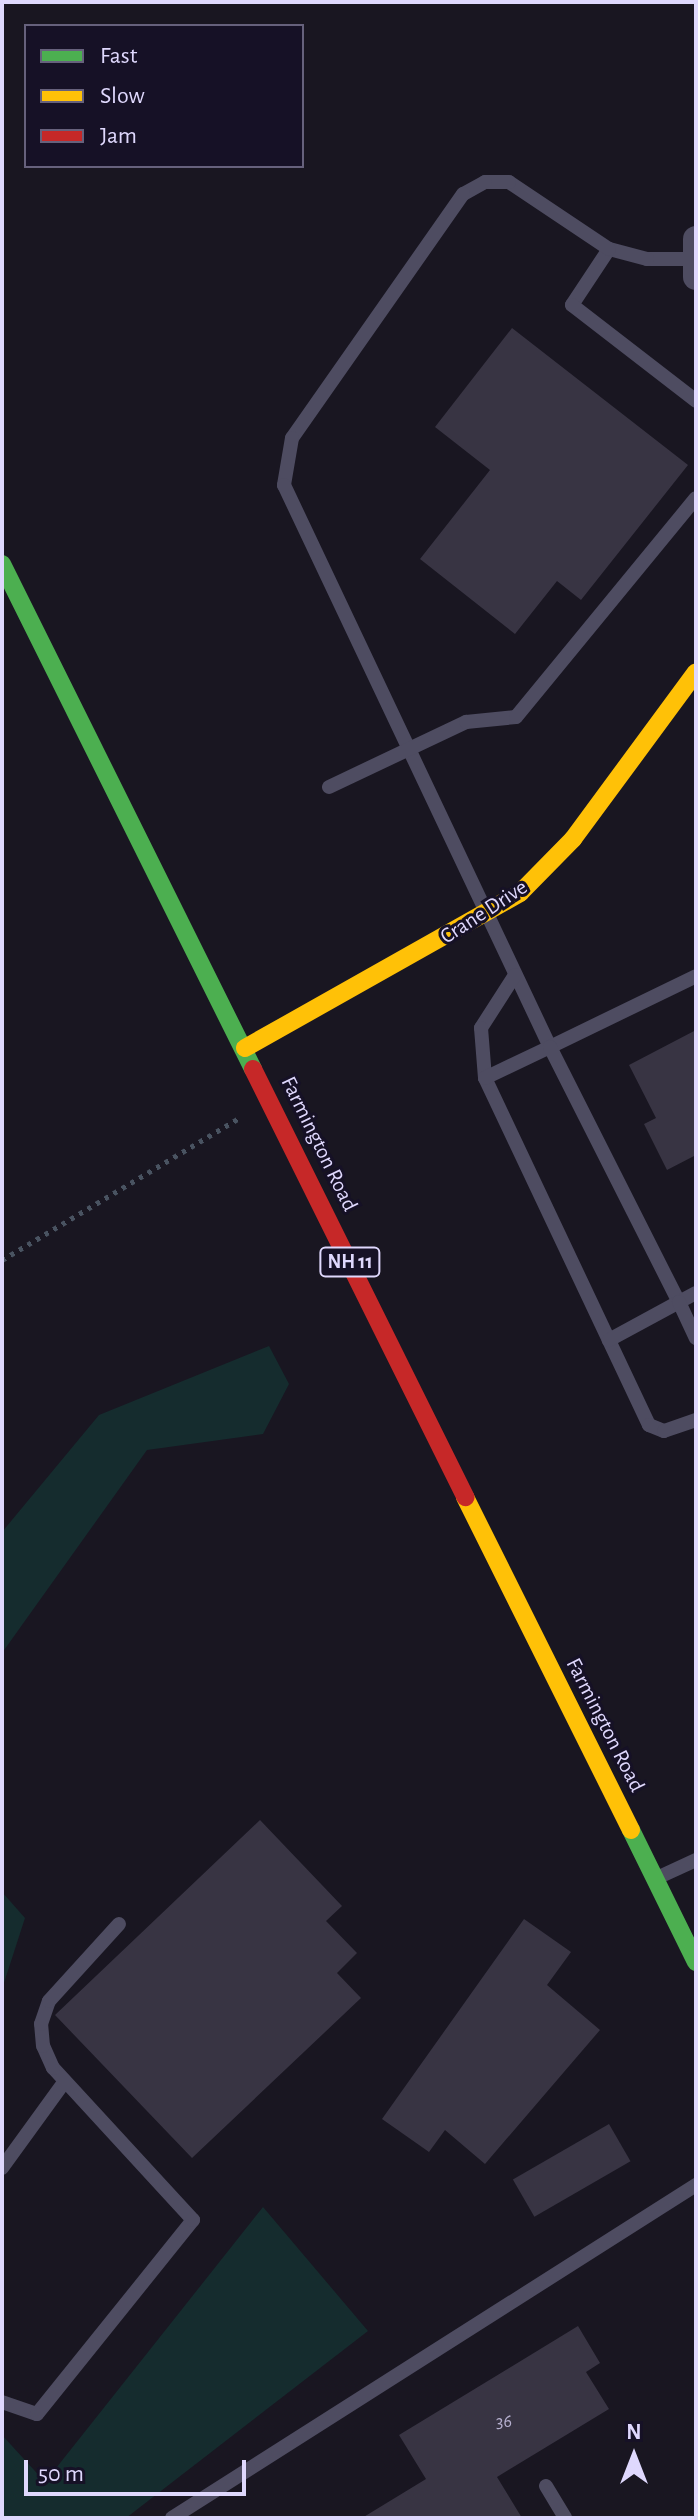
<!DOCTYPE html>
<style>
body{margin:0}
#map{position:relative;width:698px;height:2520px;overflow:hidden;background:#191621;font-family:"Alegreya Sans",sans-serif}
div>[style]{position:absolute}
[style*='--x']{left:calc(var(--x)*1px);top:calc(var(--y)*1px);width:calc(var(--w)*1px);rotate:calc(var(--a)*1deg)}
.green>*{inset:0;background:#152c2e}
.building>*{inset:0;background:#383443;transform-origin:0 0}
.path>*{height:5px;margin-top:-2.5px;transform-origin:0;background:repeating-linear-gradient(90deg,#495361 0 4px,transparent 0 10px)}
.lane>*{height:14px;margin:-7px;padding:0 7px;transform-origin:7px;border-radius:7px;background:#4e4c61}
.street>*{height:26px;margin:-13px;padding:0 13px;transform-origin:13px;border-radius:13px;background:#4e4c61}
.fast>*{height:18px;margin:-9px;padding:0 9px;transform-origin:9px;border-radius:9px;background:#4caf50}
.slow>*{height:18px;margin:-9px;padding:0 9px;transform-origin:9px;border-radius:9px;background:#ffc107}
.jam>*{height:18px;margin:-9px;padding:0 9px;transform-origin:9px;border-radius:9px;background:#c62828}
span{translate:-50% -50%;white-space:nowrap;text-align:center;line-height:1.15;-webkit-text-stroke:6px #161126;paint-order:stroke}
.number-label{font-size:18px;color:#b5afce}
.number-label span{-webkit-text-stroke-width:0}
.shield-label span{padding:2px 6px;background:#161126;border:2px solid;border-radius:6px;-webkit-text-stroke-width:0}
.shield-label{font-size:20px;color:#dfd8fd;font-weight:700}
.street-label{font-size:22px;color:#dfd8fd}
.frame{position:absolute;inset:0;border:4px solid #dfd8fd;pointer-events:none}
.legend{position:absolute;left:24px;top:24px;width:280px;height:144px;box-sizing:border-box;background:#161126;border:2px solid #66617c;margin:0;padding:10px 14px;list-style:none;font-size:24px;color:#dfd8fd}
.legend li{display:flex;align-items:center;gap:16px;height:40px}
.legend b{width:40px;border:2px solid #66617c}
.north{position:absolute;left:594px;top:2416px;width:80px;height:80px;-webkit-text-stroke:6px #161126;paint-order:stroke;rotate:0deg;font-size:22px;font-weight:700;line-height:32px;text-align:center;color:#dfd8fd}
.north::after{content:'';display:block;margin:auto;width:28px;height:36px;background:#dfd8fd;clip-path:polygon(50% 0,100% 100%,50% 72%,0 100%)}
.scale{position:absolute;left:24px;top:2460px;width:222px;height:36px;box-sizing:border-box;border:4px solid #dfd8fd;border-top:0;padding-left:10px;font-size:24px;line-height:28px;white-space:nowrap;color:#dfd8fd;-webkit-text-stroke:6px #161126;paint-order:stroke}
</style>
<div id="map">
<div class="green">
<div style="clip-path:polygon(269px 1346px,289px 1384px,263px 1434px,147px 1450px,2px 1653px,2px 1532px,99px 1415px)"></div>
<div style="clip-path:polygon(2px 1892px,25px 1918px,2px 1989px)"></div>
<div style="clip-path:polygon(263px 2207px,368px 2331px,126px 2518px,2px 2518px,2px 2435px,45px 2482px)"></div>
</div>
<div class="building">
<div style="clip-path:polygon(512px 328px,688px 465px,581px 600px,557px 581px,515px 634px,420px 559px,490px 470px,435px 427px)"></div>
<div style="clip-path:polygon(696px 1030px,696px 1155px,667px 1170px,644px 1124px,656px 1118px,629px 1065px)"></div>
<div style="clip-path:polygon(260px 1820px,342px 1906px,326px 1921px,357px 1953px,337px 1973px,361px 1998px,192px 2158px,55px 2015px)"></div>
<div style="clip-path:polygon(524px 1919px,571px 1952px,547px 1985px,600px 2030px,485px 2164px,445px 2130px,429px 2152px,382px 2119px)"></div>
<div style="left:609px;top:2124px;width:43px;height:111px;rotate:60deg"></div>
<div style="clip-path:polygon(578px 2326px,600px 2363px,586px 2372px,609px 2409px,497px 2477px,522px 2518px,362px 2518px,426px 2479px,399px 2435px)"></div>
</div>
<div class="path">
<div style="--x:2;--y:1260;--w:276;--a:-30.9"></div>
</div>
<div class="lane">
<div style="--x:609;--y:249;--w:67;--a:123.5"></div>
<div style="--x:572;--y:305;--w:157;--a:37.7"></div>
<div style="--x:693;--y:259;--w:46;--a:180"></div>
<div style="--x:647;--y:259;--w:39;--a:-165"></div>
<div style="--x:609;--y:249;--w:120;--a:-146.2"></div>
<div style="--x:509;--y:182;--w:24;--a:180"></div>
<div style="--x:485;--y:182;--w:25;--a:151"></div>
<div style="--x:463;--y:194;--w:298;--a:125"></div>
<div style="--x:292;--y:438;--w:48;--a:99.7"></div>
<div style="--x:284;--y:485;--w:622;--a:64.67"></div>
<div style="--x:550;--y:1047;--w:162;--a:-25.9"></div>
<div style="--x:329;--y:787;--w:152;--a:-25.4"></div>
<div style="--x:466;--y:722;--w:50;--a:-5.7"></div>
<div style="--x:516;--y:717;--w:283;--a:-50.6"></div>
<div style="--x:515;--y:975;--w:63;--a:122.7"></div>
<div style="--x:481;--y:1028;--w:50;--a:85.4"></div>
<div style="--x:485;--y:1078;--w:384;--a:64.7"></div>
<div style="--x:649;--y:1425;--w:16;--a:22"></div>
<div style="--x:664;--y:1431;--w:34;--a:-19"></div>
<div style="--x:485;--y:1078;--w:72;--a:-25.5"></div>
<div style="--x:550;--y:1047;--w:286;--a:63.2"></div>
<div style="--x:679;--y:1302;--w:80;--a:151.5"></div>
<div style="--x:696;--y:1293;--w:19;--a:152"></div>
<div style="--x:679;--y:1302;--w:40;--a:65"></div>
<div style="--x:659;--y:1877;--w:41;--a:-24.7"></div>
<div style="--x:2;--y:2168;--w:107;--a:-54.1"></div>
<div style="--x:2;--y:2402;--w:37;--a:19"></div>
<div style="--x:37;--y:2414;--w:249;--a:-51.2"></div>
<div style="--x:193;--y:2220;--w:207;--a:-132.6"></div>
<div style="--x:53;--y:2068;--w:24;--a:-114"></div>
<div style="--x:43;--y:2046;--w:22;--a:-95"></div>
<div style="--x:41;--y:2024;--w:24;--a:-71"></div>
<div style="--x:49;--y:2001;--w:104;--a:-47.7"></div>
<div style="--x:546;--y:2486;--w:37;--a:59"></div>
<div style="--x:172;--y:2518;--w:621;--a:-32.44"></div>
</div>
<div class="street">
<div style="--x:696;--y:239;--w:38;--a:90"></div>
</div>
<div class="fast">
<div style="--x:2;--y:564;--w:564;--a:63.57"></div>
<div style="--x:631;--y:1830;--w:147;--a:63.8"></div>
</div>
<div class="slow">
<div style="--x:245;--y:1048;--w:316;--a:-29.4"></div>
<div style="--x:520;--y:893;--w:76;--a:-45.5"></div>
<div style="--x:573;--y:839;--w:207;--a:-53.6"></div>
<div style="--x:465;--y:1497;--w:372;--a:63.5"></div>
</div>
<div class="jam">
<div style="--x:253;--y:1069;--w:478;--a:63.6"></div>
</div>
<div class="number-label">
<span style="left:504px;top:2422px">36</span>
</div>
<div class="shield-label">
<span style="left:350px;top:1262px">NH 11</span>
</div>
<div class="street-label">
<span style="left:484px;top:912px;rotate:-33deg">Crane Drive</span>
<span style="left:319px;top:1144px;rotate:64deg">Farmington Road</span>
<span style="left:605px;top:1725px;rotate:63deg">Farmington Road</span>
</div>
<div class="frame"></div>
<ul class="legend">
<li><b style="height:10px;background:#4caf50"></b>Fast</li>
<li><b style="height:10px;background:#ffc107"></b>Slow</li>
<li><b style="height:10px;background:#c62828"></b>Jam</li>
</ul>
<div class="north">N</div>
<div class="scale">50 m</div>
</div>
